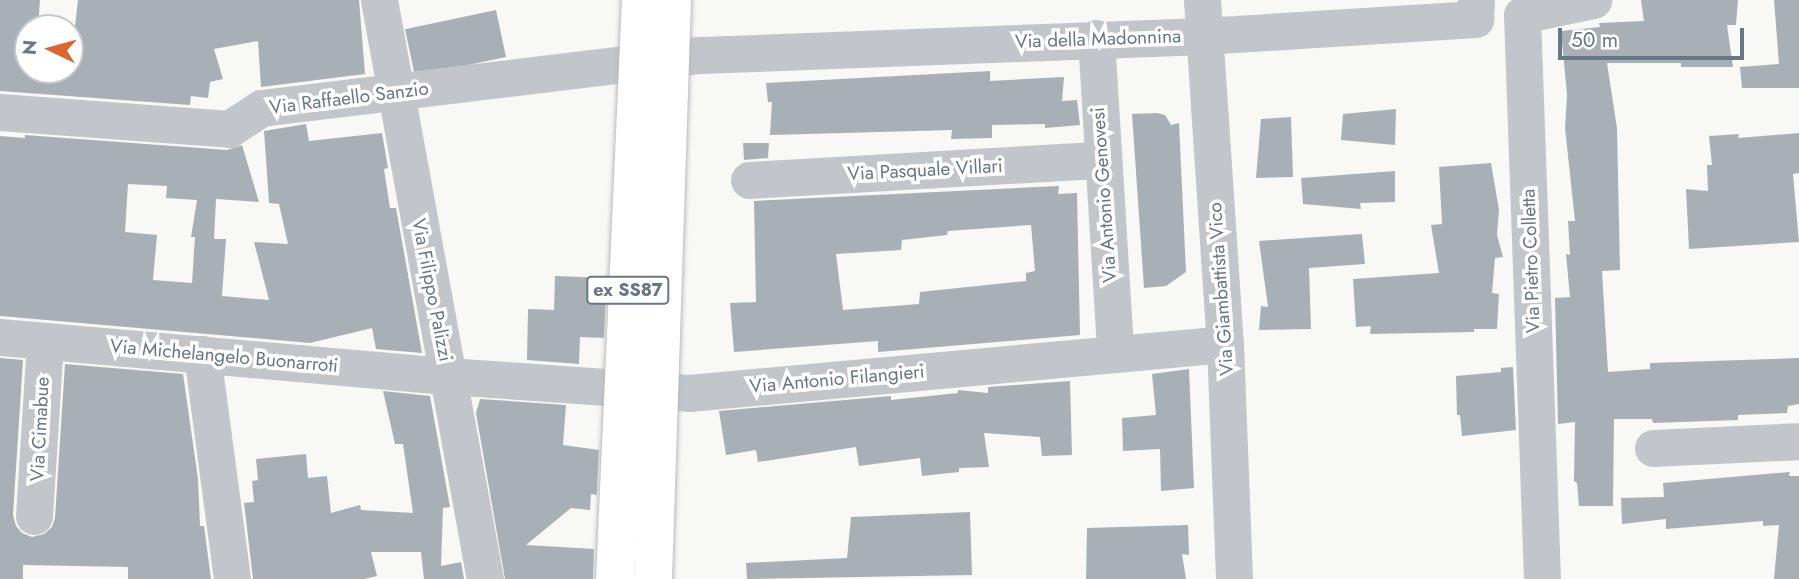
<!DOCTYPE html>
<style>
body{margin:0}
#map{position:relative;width:1799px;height:579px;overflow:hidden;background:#f8f8f6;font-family:Jost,sans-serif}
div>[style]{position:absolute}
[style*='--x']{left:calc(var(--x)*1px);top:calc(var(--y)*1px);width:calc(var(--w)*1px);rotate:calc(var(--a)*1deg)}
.building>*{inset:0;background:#a8b0b6;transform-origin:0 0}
.minor>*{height:37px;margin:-18.5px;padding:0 18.5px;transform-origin:18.5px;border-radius:18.5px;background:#c2c5c9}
.bridges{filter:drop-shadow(0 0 2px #b7babd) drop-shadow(0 0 2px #b7babd)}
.highway-bridge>*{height:38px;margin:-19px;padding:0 19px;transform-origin:19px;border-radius:19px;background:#fff}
span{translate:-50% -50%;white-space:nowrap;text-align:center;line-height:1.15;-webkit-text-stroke:7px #fff;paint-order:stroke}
.shield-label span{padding:2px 5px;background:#fff;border:2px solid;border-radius:5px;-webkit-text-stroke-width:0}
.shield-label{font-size:18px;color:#687785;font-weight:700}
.street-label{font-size:19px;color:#687785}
.north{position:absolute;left:14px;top:14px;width:70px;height:70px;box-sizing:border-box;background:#fff;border:2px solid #c3c9ce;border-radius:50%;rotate:275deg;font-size:19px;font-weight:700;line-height:28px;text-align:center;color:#687785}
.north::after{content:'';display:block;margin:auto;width:24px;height:32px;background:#dc6532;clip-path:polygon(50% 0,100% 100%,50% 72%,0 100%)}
.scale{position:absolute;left:1558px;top:28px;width:186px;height:32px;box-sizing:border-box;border:4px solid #687785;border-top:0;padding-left:9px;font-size:21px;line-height:24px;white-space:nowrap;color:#687785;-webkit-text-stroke:5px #fff;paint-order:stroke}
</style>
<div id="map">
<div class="building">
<div style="clip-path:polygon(0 0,40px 0,38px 28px,28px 28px,28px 70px,70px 70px,78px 0,359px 0,365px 74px,261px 87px,258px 41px,214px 49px,223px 79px,210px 82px,208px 98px,191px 96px,190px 105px,0 91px)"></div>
<div style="clip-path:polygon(1641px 0,1738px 0,1736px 25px,1727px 25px,1733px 67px,1681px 67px,1681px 63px,1607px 63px,1617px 128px,1620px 270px,1602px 271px,1608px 372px,1650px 369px,1650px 363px,1799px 358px,1799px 404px,1788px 406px,1787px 413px,1738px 415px,1738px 420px,1653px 423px,1652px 419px,1614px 419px,1613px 506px,1579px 506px,1577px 483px,1574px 481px,1575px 422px,1558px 424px,1555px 298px,1570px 297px,1566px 254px,1570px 255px,1568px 221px,1575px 221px,1565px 128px,1567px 95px,1561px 31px,1600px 27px,1599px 23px,1644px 21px)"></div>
<div style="clip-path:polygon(1774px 0,1799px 0,1799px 88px,1742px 88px,1740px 67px,1779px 64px)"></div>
<div style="left:496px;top:10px;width:48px;height:93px;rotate:78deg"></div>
<div style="clip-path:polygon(990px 71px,990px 81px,1064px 77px,1062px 101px,1077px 100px,1080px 125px,1045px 128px,1045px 124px,992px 125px,992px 138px,951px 139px,952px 130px,770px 135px,772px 102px,768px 102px,766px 83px)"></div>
<div style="clip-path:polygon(1396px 109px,1395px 145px,1341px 140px,1343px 114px)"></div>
<div style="clip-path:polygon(1157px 113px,1165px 115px,1171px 125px,1179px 123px,1186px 272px,1166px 286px,1144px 288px,1132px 114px)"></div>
<div style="clip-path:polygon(1291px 117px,1293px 177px,1256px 178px,1261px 119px)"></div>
<div style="clip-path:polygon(evenodd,306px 124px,309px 141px,382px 133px,388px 168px,384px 169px,390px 208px,396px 208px,422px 353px,376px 349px,372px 328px,310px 343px,0 316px,0 136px,25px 138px,25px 135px,227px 150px,242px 145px,259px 202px,216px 199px,214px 239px,226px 239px,222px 296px,269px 300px,254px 242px,288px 244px,279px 204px,269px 203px,264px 131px,306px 124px,128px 184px,167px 186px,166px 198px,197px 200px,191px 237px,195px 237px,192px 283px,153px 280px,157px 235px,125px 232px,128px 184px)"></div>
<div style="clip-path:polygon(1799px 133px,1799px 173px,1793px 174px,1799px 242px,1689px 249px,1686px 189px,1708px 191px,1707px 165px,1712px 165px,1709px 136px,1739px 134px,1738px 138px)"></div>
<div style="clip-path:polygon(743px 143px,769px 143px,768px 158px,744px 160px)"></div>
<div style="clip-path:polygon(1491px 163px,1499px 210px,1497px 235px,1503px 257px,1495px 258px,1492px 293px,1499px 294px,1497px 329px,1474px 329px,1474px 332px,1370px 334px,1371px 326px,1356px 327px,1353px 279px,1439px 273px,1431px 225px,1442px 224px,1439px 167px)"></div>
<div style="clip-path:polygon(1395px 171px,1395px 202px,1360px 203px,1361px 209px,1303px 204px,1301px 178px)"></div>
<div style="clip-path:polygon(evenodd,1059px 186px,1058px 194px,1077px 193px,1080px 335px,878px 352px,878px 341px,734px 352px,730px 303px,756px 302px,754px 201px,1059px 186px,1031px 225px,1035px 271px,1026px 273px,1026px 281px,920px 292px,919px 304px,843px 310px,836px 254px,901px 250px,902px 240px,947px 235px,948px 231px,1031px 225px)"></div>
<div style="clip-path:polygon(1362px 234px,1365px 264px,1309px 268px,1311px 329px,1259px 330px,1261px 306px,1268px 307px,1259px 241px)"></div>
<div style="clip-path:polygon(555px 276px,607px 278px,604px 338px,580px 337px,579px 364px,527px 360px,528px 309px,554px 310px)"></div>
<div style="clip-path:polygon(0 358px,23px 360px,13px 515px,16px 526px,22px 533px,32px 537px,44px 534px,52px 527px,55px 518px,65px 364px,183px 374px,198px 479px,200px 526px,204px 526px,211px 579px,128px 579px,128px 567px,23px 565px,23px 579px,0 579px)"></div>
<div style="clip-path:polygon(1513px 367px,1516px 430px,1462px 436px,1460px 415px,1457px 415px,1456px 376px,1501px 372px,1501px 368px)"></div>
<div style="clip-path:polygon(1189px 369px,1194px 488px,1161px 491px,1160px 449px,1123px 451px,1122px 418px,1156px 415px,1152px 374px)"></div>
<div style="clip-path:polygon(1070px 381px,1072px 455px,1042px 456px,1040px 437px,984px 433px,989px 467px,959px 468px,959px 472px,922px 476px,920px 458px,859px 466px,856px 447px,758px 462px,756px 450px,726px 455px,719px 411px,891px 396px,891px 400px,958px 393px,958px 390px,988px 393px,988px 387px)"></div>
<div style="clip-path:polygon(383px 391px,430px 396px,450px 507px,443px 508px,441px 566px,461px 562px,464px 579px,424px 579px,421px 552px,371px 552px,377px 576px,364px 579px,253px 579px,244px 503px,254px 502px,252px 481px,258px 480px,256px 459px,306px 454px,308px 478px,327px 476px,331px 513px,360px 505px,361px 510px,413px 513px,403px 444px,395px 444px)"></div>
<div style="clip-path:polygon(480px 399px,566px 405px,563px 445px,599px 450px,597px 495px,591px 494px,590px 510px,571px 508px,526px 545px,594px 549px,593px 579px,505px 579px,476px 413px)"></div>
<div style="clip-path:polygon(1790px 472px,1789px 476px,1799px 476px,1799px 579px,1774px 579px,1779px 525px,1763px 526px,1763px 521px,1666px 529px,1666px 519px,1622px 524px,1621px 498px,1664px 497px,1663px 483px)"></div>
<div style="clip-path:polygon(970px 512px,972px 575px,747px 579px,746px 563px,847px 558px,851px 517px)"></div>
<div style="clip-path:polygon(1188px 525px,1189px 555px,1182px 554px,1186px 579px,1086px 579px,1087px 528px)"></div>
</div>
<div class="minor">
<div style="--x:379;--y:0;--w:589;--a:79.63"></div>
<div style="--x:1202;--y:0;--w:345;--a:86.2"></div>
<div style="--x:1225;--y:344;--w:235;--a:87.8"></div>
<div style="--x:1096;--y:38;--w:316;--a:86.5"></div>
<div style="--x:0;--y:112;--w:230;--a:4.2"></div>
<div style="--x:229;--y:129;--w:38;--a:-33"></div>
<div style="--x:261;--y:108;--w:444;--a:-6.9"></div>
<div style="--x:702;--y:55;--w:502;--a:-2.17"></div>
<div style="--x:1204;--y:36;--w:272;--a:-3.6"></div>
<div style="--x:1475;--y:19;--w:19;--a:-87"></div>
<div style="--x:749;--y:180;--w:353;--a:-3.3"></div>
<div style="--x:0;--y:337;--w:450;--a:5"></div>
<div style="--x:448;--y:376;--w:242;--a:4"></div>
<div style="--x:689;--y:393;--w:538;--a:-5.22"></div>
<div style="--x:202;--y:354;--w:227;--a:82.4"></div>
<div style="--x:1653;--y:448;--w:146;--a:-2.7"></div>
<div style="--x:34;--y:516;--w:175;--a:-86.4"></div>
<div style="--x:1542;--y:579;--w:564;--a:-92.03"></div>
<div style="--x:1522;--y:15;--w:73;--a:-11.9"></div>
</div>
<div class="bridges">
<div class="highway-bridge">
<div style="--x:615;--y:579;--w:580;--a:-87.43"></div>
<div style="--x:653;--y:579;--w:579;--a:-88.12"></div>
</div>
</div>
<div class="shield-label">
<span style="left:628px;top:290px">ex SS87</span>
</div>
<div class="street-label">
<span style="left:1098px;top:39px;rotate:-2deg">Via della Madonnina</span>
<span style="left:349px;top:98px;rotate:-7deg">Via Raffaello Sanzio</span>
<span style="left:925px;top:170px;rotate:-3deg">Via Pasquale Villari</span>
<span style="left:1104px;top:195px;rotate:-94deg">Via Antonio Genovesi</span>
<span style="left:1531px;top:261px;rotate:-92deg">Via Pietro Colletta</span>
<span style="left:1221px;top:289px;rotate:-94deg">Via Giambattista Vico</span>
<span style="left:432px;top:290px;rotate:79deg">Via Filippo Palizzi</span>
<span style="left:224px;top:356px;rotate:5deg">Via Michelangelo Buonarroti</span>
<span style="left:837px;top:379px;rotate:-5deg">Via Antonio Filangieri</span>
<span style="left:40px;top:429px;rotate:-87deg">Via Cimabue</span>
</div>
<div class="north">N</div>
<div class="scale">50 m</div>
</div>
